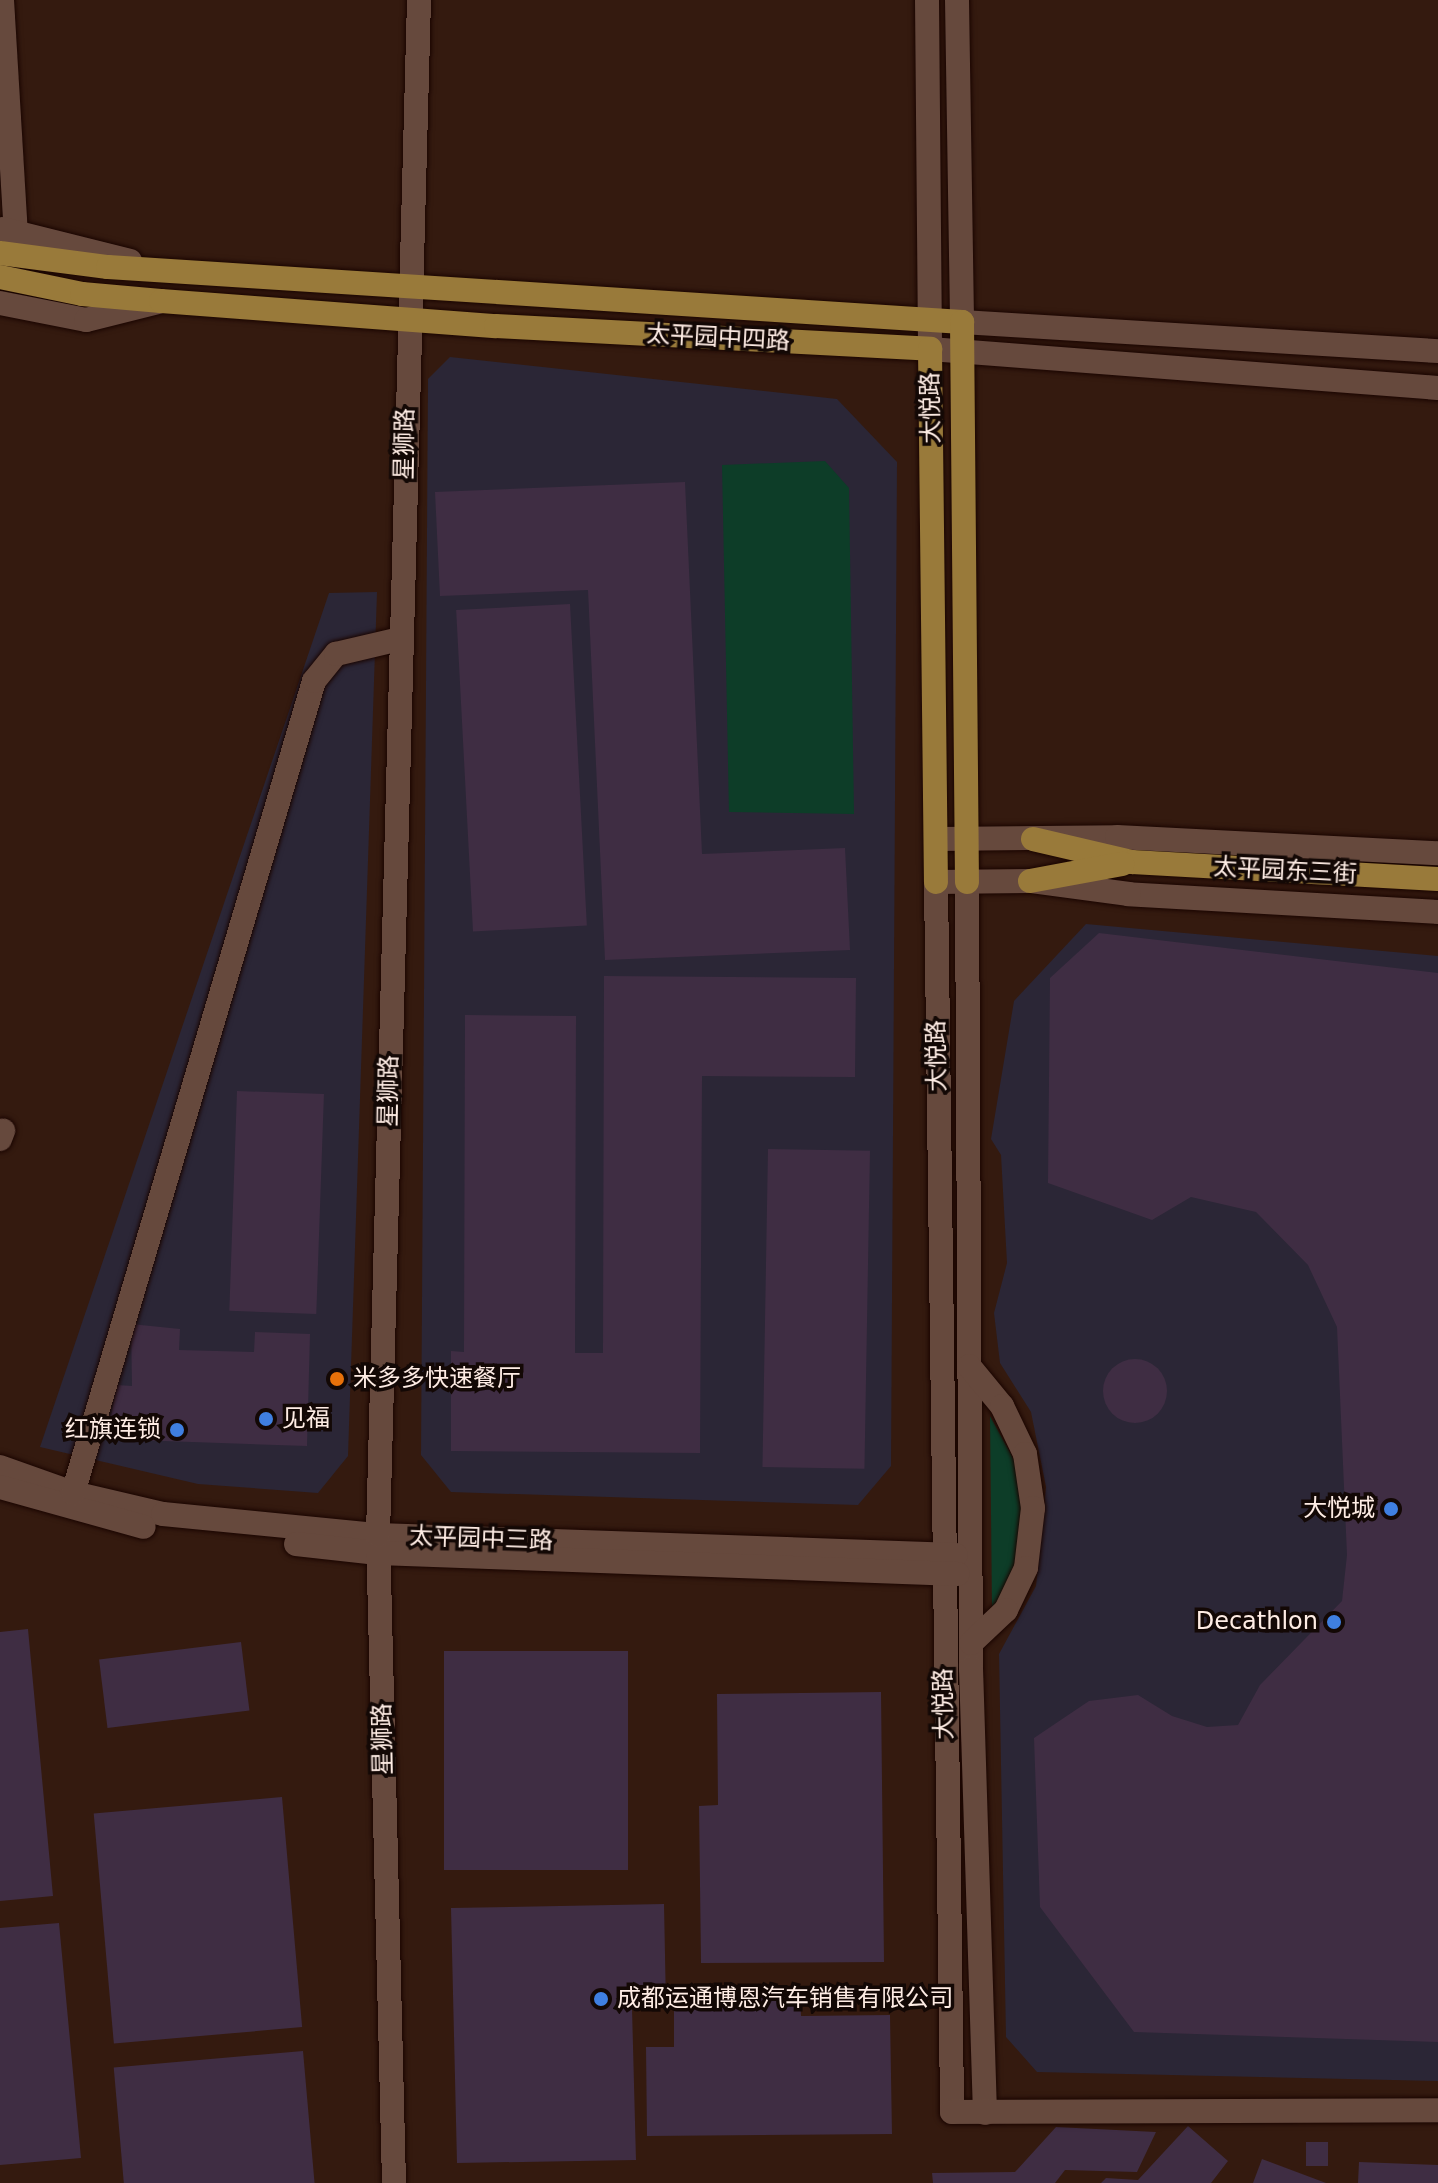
<!DOCTYPE html>
<meta charset="utf-8">
<style>
body{margin:0}
#map{position:relative;width:1438px;height:2183px;overflow:hidden;background:#341a0f;font-family:"DejaVu Sans","Noto Sans SC",sans-serif}
div>[style]{position:absolute}
[style*='--x']{left:calc(var(--x)*1px);top:calc(var(--y)*1px);width:calc(var(--w)*1px);rotate:calc(var(--a)*1deg)}
.commercial>*{inset:0;background:#2b2636}
.green>*{inset:0;background:#0d3d28}
.building>*{inset:0;background:#3f2d43;transform-origin:0 0}
.round{border-radius:50%}
.roads{filter:drop-shadow(0 0 2px #1a0500) drop-shadow(0 0 2px #1a0500)}
.minor>*{height:24px;margin:-12px;padding:0 12px;transform-origin:12px;border-radius:12px;background:#66493d}
.major>*{height:24px;margin:-12px;padding:0 12px;transform-origin:12px;border-radius:12px;background:#997a3a}
.dots>*{width:22px;height:22px;translate:-50% -50%;box-sizing:border-box;border:4px solid #130805;border-radius:50%}
span{translate:-50% -50%;white-space:nowrap;text-align:center;line-height:1.15;-webkit-text-stroke:7px #130805;paint-order:stroke}
.street-label{font-size:24px;color:#feece4}
.poi-label{font-size:24px;color:#feece4}
.left{translate:0 -50%;text-align:left}
.right{translate:-100% -50%;text-align:right}
</style>
<div id="map">
<div class="commercial">
<div style="clip-path:polygon(450px 357px,837px 399px,897px 462px,891px 1466px,858px 1505px,451px 1492px,421px 1455px,428px 379px)"></div>
<div style="clip-path:polygon(377px 592px,348px 1456px,318px 1493px,198px 1484px,40px 1447px,329px 593px)"></div>
<div style="clip-path:polygon(1086px 924px,1438px 956px,1438px 2081px,1037px 2072px,1006px 2037px,999px 1654px,1036px 1586px,1046px 1487px,1031px 1412px,1000px 1363px,994px 1313px,1007px 1263px,1001px 1155px,991px 1139px,1014px 1001px)"></div>
</div>
<div class="green">
<div style="clip-path:polygon(825px 461px,849px 488px,854px 814px,729px 812px,722px 465px)"></div>
<div style="clip-path:polygon(990px 1416px,1015px 1462px,1022px 1504px,1020px 1547px,1008px 1586px,992px 1608px)"></div>
</div>
<div class="building">
<div style="clip-path:polygon(685px 482px,702px 854px,845px 848px,850px 950px,605px 960px,588px 590px,440px 596px,435px 492px)"></div>
<div style="left:570px;top:604px;width:322px;height:114px;rotate:87deg"></div>
<div style="clip-path:polygon(1099px 933px,1438px 973px,1438px 2042px,1134px 2032px,1040px 1907px,1034px 1738px,1089px 1701px,1138px 1695px,1172px 1716px,1207px 1727px,1238px 1725px,1260px 1685px,1342px 1601px,1347px 1555px,1337px 1327px,1308px 1265px,1256px 1212px,1191px 1197px,1152px 1220px,1048px 1183px,1050px 978px)"></div>
<div style="clip-path:polygon(604px 976px,856px 978px,855px 1077px,702px 1076px,700px 1453px,451px 1451px,451px 1351px,464px 1352px,465px 1015px,576px 1016px,575px 1353px,603px 1353px)"></div>
<div style="left:237px;top:1091px;width:87px;height:220px;rotate:2deg"></div>
<div style="left:768px;top:1149px;width:102px;height:318px;rotate:1deg"></div>
<div style="clip-path:polygon(131px 1324px,180px 1329px,179px 1350px,254px 1352px,255px 1332px,310px 1334px,307px 1446px,107px 1439px,117px 1385px,132px 1386px)"></div>
<div class="round" style="left:1103px;top:1359px;width:64px;height:64px"></div>
<div style="clip-path:polygon(28px 1629px,53px 1896px,0 1901px,0 1632px)"></div>
<div style="left:241px;top:1642px;width:69px;height:143px;rotate:83deg"></div>
<div style="left:444px;top:1651px;width:184px;height:219px"></div>
<div style="clip-path:polygon(881px 1692px,884px 1962px,701px 1963px,699px 1806px,718px 1805px,717px 1694px)"></div>
<div style="left:282px;top:1797px;width:231px;height:189px;rotate:85deg"></div>
<div style="clip-path:polygon(664px 1904px,666px 2007px,632px 2008px,636px 2160px,457px 2163px,451px 1908px)"></div>
<div style="clip-path:polygon(59px 1923px,81px 2158px,0 2165px,0 1928px)"></div>
<div style="clip-path:polygon(800px 1992px,801px 2016px,890px 2015px,892px 2134px,647px 2136px,646px 2047px,674px 2047px,674px 1993px)"></div>
<div style="left:303px;top:2051px;width:133px;height:190px;rotate:85deg"></div>
<div style="clip-path:polygon(1188px 2126px,1228px 2161px,1211px 2183px,1101px 2183px,1106px 2178px,1138px 2180px)"></div>
<div style="clip-path:polygon(1056px 2127px,1156px 2132px,1137px 2172px,1065px 2170px,1055px 2183px,933px 2183px,932px 2173px,1015px 2172px)"></div>
<div style="left:1306px;top:2142px;width:22px;height:24px"></div>
<div style="clip-path:polygon(1262px 2159px,1326px 2183px,1253px 2183px)"></div>
<div style="clip-path:polygon(1359px 2162px,1438px 2165px,1438px 2183px,1358px 2183px)"></div>
</div>
<div class="roads">
<div class="minor">
<div style="--x:2;--y:0;--w:233;--a:86.6"></div>
<div style="--x:927;--y:0;--w:349;--a:89.5"></div>
<div style="--x:930;--y:349;--w:509;--a:4.39"></div>
<div style="--x:957;--y:0;--w:322;--a:89.1"></div>
<div style="--x:962;--y:322;--w:477;--a:3.5"></div>
<div style="--x:2;--y:229;--w:132;--a:14"></div>
<div style="--x:0;--y:303;--w:88;--a:11.2"></div>
<div style="--x:86;--y:320;--w:74;--a:-14"></div>
<div style="--x:938;--y:839;--w:179;--a:-0.6"></div>
<div style="--x:1117;--y:837;--w:321;--a:2.9"></div>
<div style="--x:967;--y:882;--w:786;--a:89.71"></div>
<div style="--x:971;--y:1668;--w:445;--a:88.2"></div>
<div style="--x:1438;--y:912;--w:310;--a:-176.7"></div>
<div style="--x:1129;--y:894;--w:100;--a:-172.5"></div>
<div style="--x:1030;--y:881;--w:94;--a:179.4"></div>
<div style="--x:936;--y:882;--w:1230;--a:89.25"></div>
<div style="--x:952;--y:2112;--w:486;--a:-0.2"></div>
<div style="--x:0;--y:1139;--w:9;--a:-69"></div>
<div style="--x:969;--y:1366;--w:52;--a:50.5"></div>
<div style="--x:1002;--y:1406;--w:53;--a:64.4"></div>
<div style="--x:1025;--y:1454;--w:55;--a:81.6"></div>
<div style="--x:1033;--y:1508;--w:60;--a:96.7"></div>
<div style="--x:1026;--y:1568;--w:47;--a:115.5"></div>
<div style="--x:1006;--y:1610;--w:48;--a:136.7"></div>
<div style="--x:0;--y:1467;--w:77;--a:19.6"></div>
<div style="--x:73;--y:1493;--w:92;--a:13.1"></div>
<div style="--x:163;--y:1514;--w:216;--a:5.6"></div>
<div style="--x:378;--y:1535;--w:578;--a:1.98"></div>
<div style="--x:0;--y:1487;--w:149;--a:15.5"></div>
<div style="--x:73;--y:1493;--w:847;--a:-73.47"></div>
<div style="--x:314;--y:681;--w:35;--a:-51"></div>
<div style="--x:336;--y:654;--w:66;--a:-13.2"></div>
<div style="--x:296;--y:1544;--w:82;--a:6.3"></div>
<div style="--x:378;--y:1553;--w:580;--a:2.07"></div>
<div style="--x:394;--y:2183;--w:648;--a:-91.41"></div>
<div style="--x:378;--y:1535;--w:1536;--a:-88.47"></div>
</div>
<div class="major">
<div style="--x:0;--y:253;--w:109;--a:7.4"></div>
<div style="--x:108;--y:267;--w:856;--a:3.68"></div>
<div style="--x:962;--y:322;--w:560;--a:89.49"></div>
<div style="--x:0;--y:277;--w:84;--a:11.7"></div>
<div style="--x:82;--y:294;--w:79;--a:5.1"></div>
<div style="--x:161;--y:301;--w:336;--a:4.3"></div>
<div style="--x:496;--y:326;--w:435;--a:3"></div>
<div style="--x:930;--y:349;--w:533;--a:89.36"></div>
<div style="--x:1033;--y:839;--w:102;--a:13.1"></div>
<div style="--x:1132;--y:862;--w:306;--a:3.2"></div>
<div style="--x:1030;--y:881;--w:94;--a:-10.5"></div>
</div>
</div>
<div class="dots">
<div style="left:337px;top:1379px;background:#e8710a"></div>
<div style="left:266px;top:1419px;background:#3f7fe0"></div>
<div style="left:177px;top:1430px;background:#3f7fe0"></div>
<div style="left:1391px;top:1509px;background:#3f7fe0"></div>
<div style="left:1334px;top:1622px;background:#3f7fe0"></div>
<div style="left:601px;top:1999px;background:#3f7fe0"></div>
</div>
<div class="street-label">
<span style="left:718px;top:338px;rotate:3deg">太平园中四路</span>
<span style="left:931px;top:408px;rotate:-91deg">大悦路</span>
<span style="left:405px;top:444px;rotate:-89deg">星狮路</span>
<span style="left:1285px;top:871px;rotate:3deg">太平园东三街</span>
<span style="left:937px;top:1056px;rotate:-91deg">大悦路</span>
<span style="left:389px;top:1091px;rotate:-89deg">星狮路</span>
<span style="left:481px;top:1539px;rotate:2deg">太平园中三路</span>
<span style="left:944px;top:1704px;rotate:-91deg">大悦路</span>
<span style="left:383px;top:1739px;rotate:-91deg">星狮路</span>
</div>
<div class="poi-label">
<span class="left" style="left:353px;top:1379px">米多多快速餐厅</span>
<span class="left" style="left:282px;top:1419px">见福</span>
<span class="right" style="left:161px;top:1430px">红旗连锁</span>
<span class="right" style="left:1375px;top:1509px">大悦城</span>
<span class="right" style="left:1318px;top:1622px">Decathlon</span>
<span class="left" style="left:617px;top:1999px">成都运通博恩汽车销售有限公司</span>
</div>
</div>
